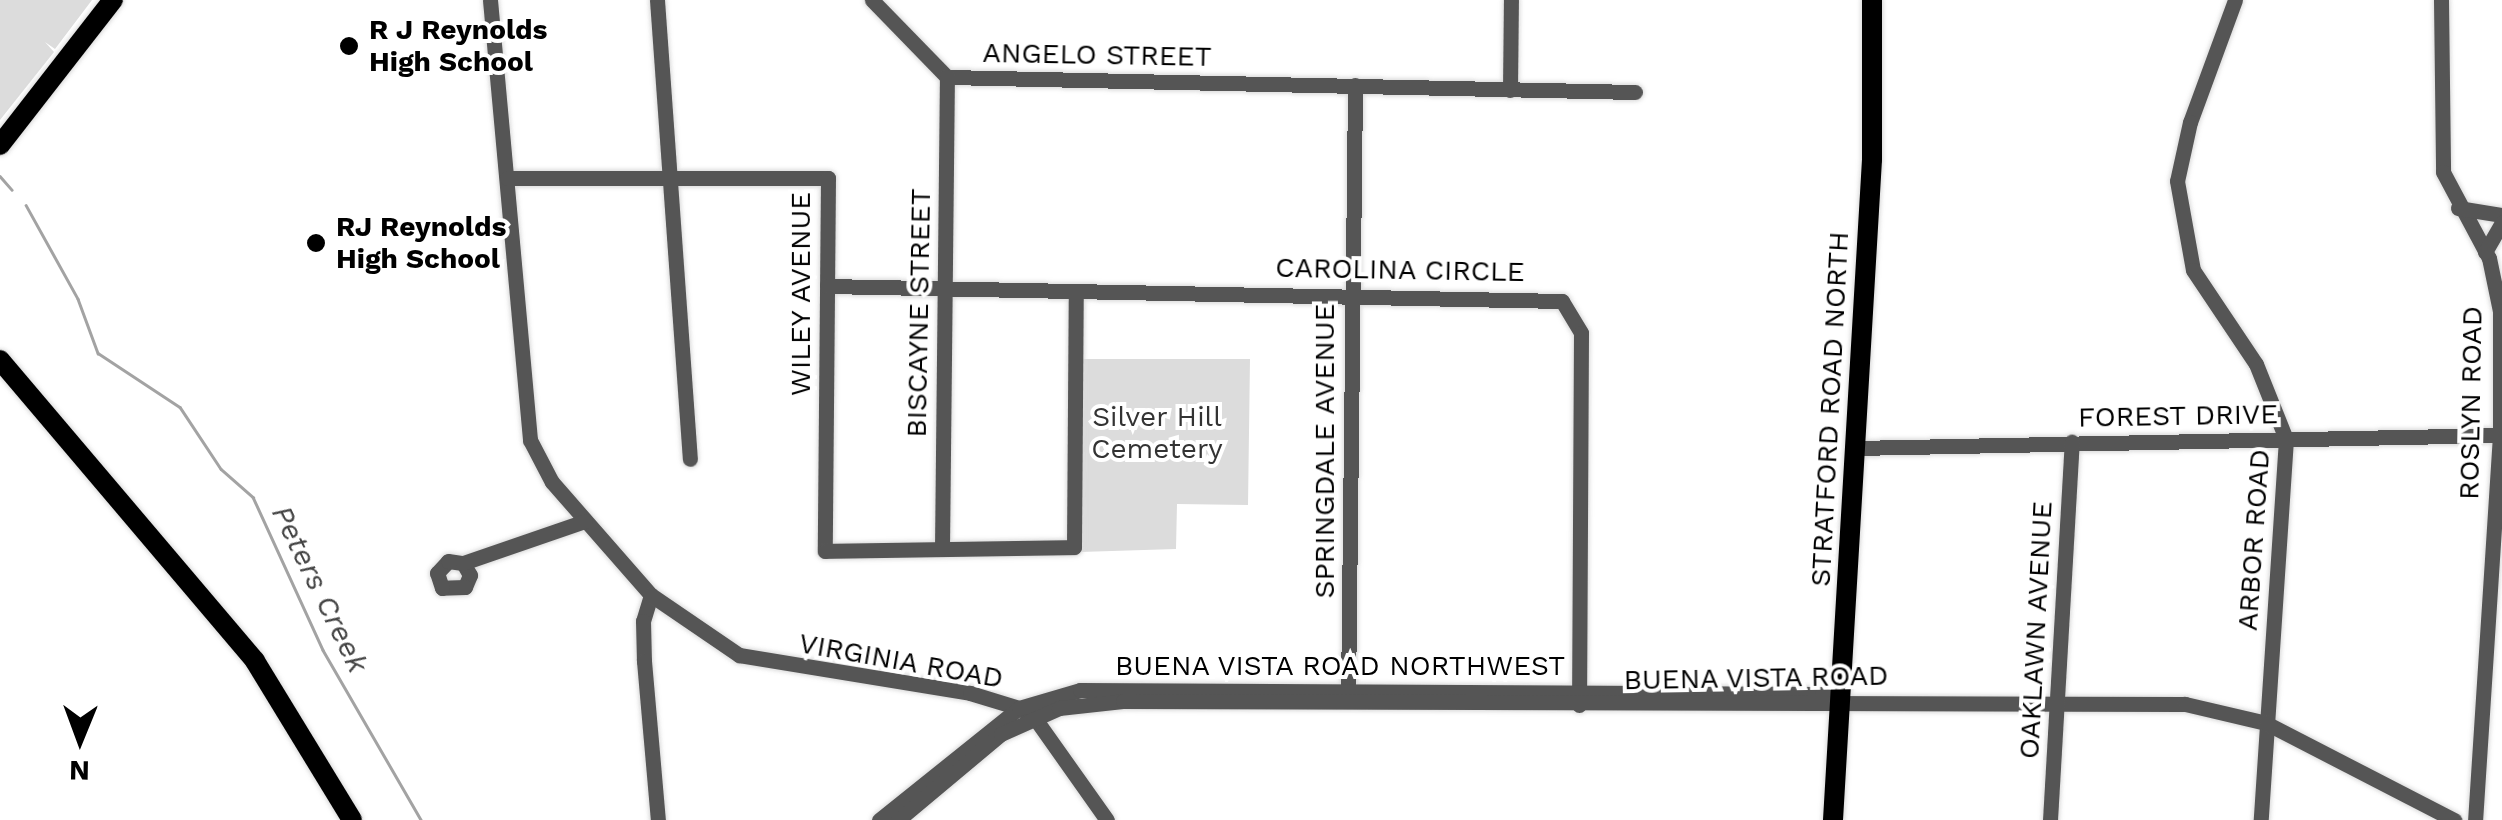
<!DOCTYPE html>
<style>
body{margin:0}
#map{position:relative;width:2502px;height:820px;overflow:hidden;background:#fff;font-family:"Work Sans",sans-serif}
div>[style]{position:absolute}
.green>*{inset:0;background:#dcdcdc}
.stream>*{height:2.5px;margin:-1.25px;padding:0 1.25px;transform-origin:1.25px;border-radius:1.25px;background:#a3a3a3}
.roads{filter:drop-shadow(0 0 2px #dbdbdb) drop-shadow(0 0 2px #dbdbdb)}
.minor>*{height:15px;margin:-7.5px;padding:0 7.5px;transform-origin:7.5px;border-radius:7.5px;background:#555}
.major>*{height:20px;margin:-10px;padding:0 10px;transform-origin:10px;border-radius:10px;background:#000}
.dots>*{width:28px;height:28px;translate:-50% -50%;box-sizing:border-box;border:5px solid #fff;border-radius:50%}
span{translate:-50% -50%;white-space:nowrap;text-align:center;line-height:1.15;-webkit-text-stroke:8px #fff;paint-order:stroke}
.poi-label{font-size:28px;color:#000;font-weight:700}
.left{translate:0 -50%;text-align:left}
.street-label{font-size:28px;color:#000}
.park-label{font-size:28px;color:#333}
.water-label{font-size:30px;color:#444;font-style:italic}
.north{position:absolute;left:30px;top:690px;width:100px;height:100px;-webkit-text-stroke:8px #fff;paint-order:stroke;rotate:181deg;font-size:28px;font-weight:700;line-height:40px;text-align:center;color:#000}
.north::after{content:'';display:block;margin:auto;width:35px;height:45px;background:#000;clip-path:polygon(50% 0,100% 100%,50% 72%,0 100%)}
</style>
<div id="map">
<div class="green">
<div style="clip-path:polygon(0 0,92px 0,55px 49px,45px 42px,54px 52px,0 120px)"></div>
<div style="clip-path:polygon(1081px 359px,1250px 359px,1248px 505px,1177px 504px,1176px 549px,1080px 552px)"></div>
</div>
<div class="stream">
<div style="left:0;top:176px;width:18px;rotate:49deg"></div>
<div style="left:26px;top:205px;width:107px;rotate:61deg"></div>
<div style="left:78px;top:299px;width:58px;rotate:69.7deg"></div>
<div style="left:98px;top:353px;width:98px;rotate:33.4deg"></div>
<div style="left:180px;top:407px;width:74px;rotate:56.5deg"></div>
<div style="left:221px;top:469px;width:43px;rotate:41.2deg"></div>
<div style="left:253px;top:497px;width:168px;rotate:65.4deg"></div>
<div style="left:323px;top:650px;width:196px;rotate:60deg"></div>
</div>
<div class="roads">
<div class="minor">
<div style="left:490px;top:0;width:442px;rotate:84.8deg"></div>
<div style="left:530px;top:440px;width:47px;rotate:62.4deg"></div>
<div style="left:552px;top:482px;width:150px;rotate:48.8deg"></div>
<div style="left:651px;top:595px;width:27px;rotate:107deg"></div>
<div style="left:643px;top:621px;width:40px;rotate:88.6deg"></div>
<div style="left:644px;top:661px;width:160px;rotate:85deg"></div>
<div style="left:657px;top:0;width:460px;rotate:85.9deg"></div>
<div style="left:872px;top:0;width:107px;rotate:45.8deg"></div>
<div style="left:947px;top:77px;width:688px;rotate:1.25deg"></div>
<div style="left:2235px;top:0;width:130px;rotate:110.2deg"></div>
<div style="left:2190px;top:122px;width:60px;rotate:102.4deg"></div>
<div style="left:2177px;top:181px;width:90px;rotate:79.8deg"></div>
<div style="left:2193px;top:270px;width:113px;rotate:56.2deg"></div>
<div style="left:2256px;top:364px;width:81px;rotate:68.2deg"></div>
<div style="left:2286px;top:439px;width:382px;rotate:93.8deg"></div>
<div style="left:2441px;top:0;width:172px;rotate:89.3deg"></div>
<div style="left:2443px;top:172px;width:98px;rotate:61.9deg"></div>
<div style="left:2489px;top:258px;width:54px;rotate:78.3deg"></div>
<div style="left:2500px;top:311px;width:124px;rotate:90deg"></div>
<div style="left:2500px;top:435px;width:386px;rotate:93.7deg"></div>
<div style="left:1510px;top:90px;width:90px;rotate:-89.4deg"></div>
<div style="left:507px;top:178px;width:321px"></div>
<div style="left:828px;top:178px;width:373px;rotate:90.5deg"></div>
<div style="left:825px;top:551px;width:249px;rotate:-0.9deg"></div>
<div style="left:1074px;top:547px;width:255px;rotate:-89.6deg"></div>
<div style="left:2458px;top:208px;width:45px;rotate:9deg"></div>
<div style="left:2485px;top:252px;width:34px;rotate:-60deg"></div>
<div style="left:827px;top:286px;width:735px;rotate:1.17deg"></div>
<div style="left:1562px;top:301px;width:37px;rotate:59deg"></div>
<div style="left:1581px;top:333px;width:372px;rotate:90.3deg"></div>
<div style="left:1855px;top:448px;width:647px;rotate:-1.15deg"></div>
<div style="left:942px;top:549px;width:472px;rotate:-89.4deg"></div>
<div style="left:463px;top:563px;width:14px;rotate:60deg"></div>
<div style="left:470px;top:575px;width:13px;rotate:113deg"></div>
<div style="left:465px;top:587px;width:23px;rotate:178deg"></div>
<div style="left:442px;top:588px;width:16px;rotate:-108deg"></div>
<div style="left:437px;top:573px;width:16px;rotate:-47deg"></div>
<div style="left:448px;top:561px;width:15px;rotate:8deg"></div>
<div style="left:463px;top:563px;width:129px;rotate:-19deg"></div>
<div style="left:651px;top:595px;width:107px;rotate:34.3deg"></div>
<div style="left:739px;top:655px;width:234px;rotate:9.3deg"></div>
<div style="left:970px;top:693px;width:51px;rotate:17deg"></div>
<div style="left:1019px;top:708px;width:17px;rotate:31deg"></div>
<div style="left:1034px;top:717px;width:126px;rotate:54.7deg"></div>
<div style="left:1348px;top:696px;width:611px;rotate:-89.34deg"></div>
<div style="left:879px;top:820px;width:179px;rotate:-38.7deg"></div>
<div style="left:1019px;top:708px;width:64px;rotate:-16.4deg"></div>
<div style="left:1080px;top:690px;width:742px;rotate:0.31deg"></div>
<div style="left:1822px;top:694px;width:19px;rotate:21deg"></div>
<div style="left:898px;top:820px;width:134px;rotate:-39.9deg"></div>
<div style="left:1001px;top:734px;width:64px;rotate:-24.1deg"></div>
<div style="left:1059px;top:708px;width:64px;rotate:-6.2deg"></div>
<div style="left:1123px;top:701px;width:1062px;rotate:0.16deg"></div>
<div style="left:2185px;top:704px;width:83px;rotate:13.2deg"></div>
<div style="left:2266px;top:723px;width:212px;rotate:27.3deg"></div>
<div style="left:2050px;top:820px;width:379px;rotate:-86.7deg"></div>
</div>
<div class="major">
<div style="left:0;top:145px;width:184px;rotate:-52.1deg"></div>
<div style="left:0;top:360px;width:394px;rotate:49.7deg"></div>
<div style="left:255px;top:661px;width:186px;rotate:58.6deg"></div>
<div style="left:1833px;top:820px;width:662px;rotate:-86.62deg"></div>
<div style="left:1872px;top:159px;width:159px;rotate:-90deg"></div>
</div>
</div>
<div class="dots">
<div style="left:349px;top:46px;background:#000"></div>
<div style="left:316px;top:243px;background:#000"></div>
</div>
<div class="poi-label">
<span class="left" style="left:369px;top:46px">R J Reynolds<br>High School</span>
<span class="left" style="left:336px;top:243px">RJ Reynolds<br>High School</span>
</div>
<div class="street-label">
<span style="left:1097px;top:55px;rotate:1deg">ANGELO STREET</span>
<span style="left:1400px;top:270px;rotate:1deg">CAROLINA CIRCLE</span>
<span style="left:801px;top:294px;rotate:-90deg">WILEY AVENUE</span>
<span style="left:919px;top:313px;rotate:-89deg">BISCAYNE STREET</span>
<span style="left:2471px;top:403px;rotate:-89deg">ROSLYN ROAD</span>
<span style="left:1830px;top:409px;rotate:-87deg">STRATFORD ROAD NORTH</span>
<span style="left:2178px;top:416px;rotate:-1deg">FOREST DRIVE</span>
<span style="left:1325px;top:451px;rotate:-90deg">SPRINGDALE AVENUE</span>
<span style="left:2254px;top:540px;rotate:-86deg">ARBOR ROAD</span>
<span style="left:2036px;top:630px;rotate:-87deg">OAKLAWN AVENUE</span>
<span style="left:901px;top:661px;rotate:10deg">VIRGINIA ROAD</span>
<span style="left:1340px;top:666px">BUENA VISTA ROAD NORTHWEST</span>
<span style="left:1756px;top:678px;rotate:-1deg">BUENA VISTA ROAD</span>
</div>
<div class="park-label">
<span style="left:1157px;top:433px">Silver Hill<br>Cemetery</span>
</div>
<div class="water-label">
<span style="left:320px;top:589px;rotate:64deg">Peters Creek</span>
</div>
<div class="north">N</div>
</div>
